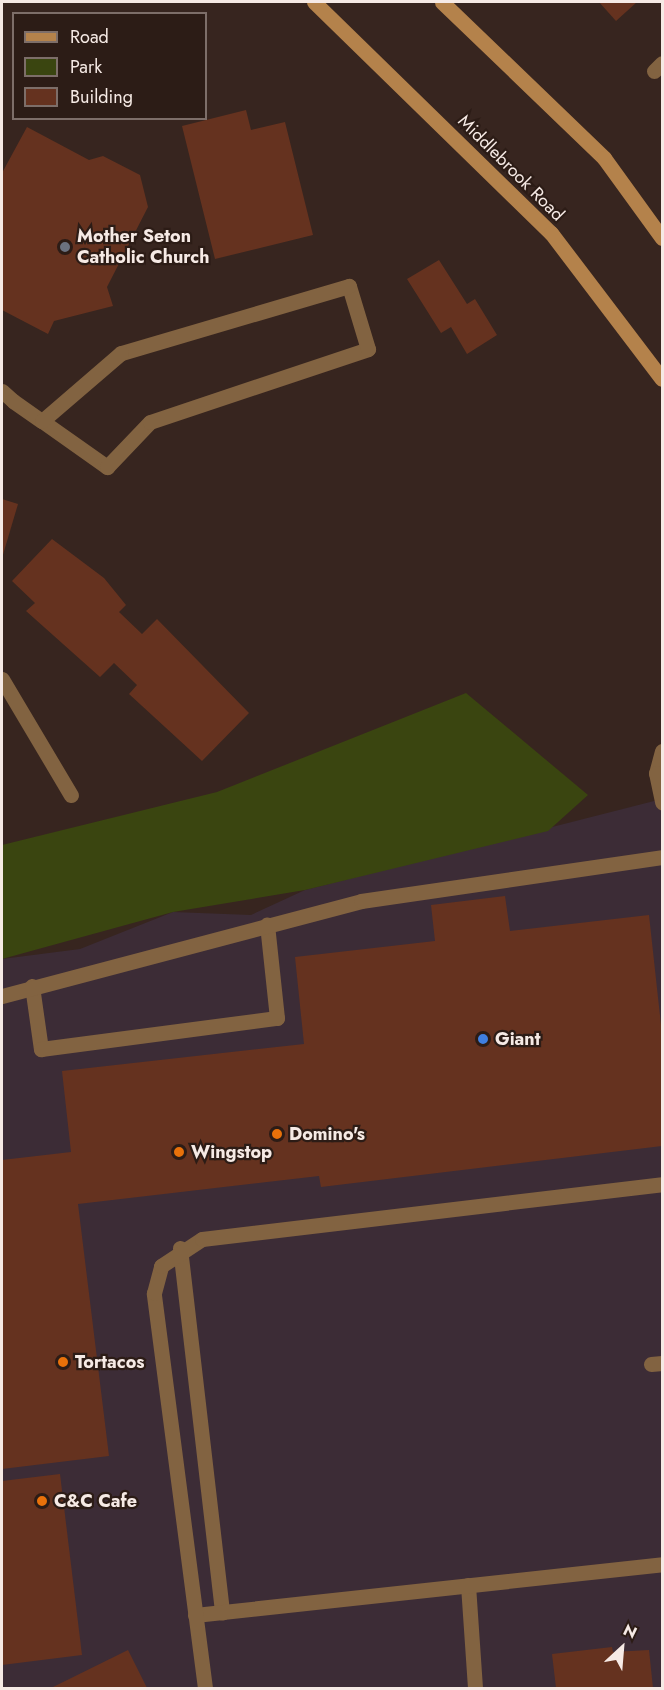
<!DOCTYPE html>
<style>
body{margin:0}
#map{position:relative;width:664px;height:1690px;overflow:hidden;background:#37251f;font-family:Jost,sans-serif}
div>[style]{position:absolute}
.commercial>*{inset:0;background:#3c2c36}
.green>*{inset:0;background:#3a4510}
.building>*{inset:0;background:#65321f}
.service>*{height:15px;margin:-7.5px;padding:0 7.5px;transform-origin:7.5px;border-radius:7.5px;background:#826341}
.minor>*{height:15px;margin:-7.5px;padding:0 7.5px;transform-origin:7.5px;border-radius:7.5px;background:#826341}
.secondary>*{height:15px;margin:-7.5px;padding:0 7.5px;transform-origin:7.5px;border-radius:7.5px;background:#b4824b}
.dots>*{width:16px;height:16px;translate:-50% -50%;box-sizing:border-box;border:3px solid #2c1c16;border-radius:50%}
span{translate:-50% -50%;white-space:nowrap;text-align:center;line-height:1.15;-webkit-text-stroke:4.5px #2c1c16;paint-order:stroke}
.street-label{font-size:18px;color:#f6eae5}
.poi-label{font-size:18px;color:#f6eae5;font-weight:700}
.left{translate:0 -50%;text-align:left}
.frame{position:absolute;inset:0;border:3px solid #f6eae5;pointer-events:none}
.legend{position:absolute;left:12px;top:12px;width:195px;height:108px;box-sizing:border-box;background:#2c1c16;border:2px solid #7d6e69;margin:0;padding:8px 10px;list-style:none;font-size:18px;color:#f6eae5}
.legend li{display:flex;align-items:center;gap:12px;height:30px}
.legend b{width:30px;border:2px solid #7d6e69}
.north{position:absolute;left:592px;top:1618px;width:60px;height:60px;-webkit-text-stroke:4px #2c1c16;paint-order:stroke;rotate:26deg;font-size:16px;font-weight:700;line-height:24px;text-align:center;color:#f6eae5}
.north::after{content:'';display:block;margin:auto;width:21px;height:27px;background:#f6eae5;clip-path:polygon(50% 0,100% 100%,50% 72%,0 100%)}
</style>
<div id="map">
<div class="commercial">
<div style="clip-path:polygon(662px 799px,662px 1688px,2px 1688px,2px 959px,80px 949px,173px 912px,251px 915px,305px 890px)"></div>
</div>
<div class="green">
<div style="clip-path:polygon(466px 693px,588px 795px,548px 831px,305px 890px,173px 912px,2px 959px,2px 845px,217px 792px)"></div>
</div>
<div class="building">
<div style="clip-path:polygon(599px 2px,637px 2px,616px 21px)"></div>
<div style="clip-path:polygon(246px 110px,251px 130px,285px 122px,313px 235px,215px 259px,182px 126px)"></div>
<div style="clip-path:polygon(27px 127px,89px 160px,103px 156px,140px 175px,148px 207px,107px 287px,113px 306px,54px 321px,48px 334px,2px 310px,2px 173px)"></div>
<div style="clip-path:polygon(439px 260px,467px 304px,475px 299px,497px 335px,467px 354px,451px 327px,441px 333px,407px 279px)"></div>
<div style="clip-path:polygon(2px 499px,18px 504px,2px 558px)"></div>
<div style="clip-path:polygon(52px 539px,104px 578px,126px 605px,119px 612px,142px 634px,157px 619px,249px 713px,202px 761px,129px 694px,137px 685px,114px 663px,100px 677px,26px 611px,35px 603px,12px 581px)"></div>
<div style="clip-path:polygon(505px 896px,510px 931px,649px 915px,662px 1034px,662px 1146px,321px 1187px,319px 1176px,78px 1204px,109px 1456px,2px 1469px,2px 1160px,71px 1152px,62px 1071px,304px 1044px,295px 957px,435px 941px,431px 905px)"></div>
<div style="clip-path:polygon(60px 1474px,82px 1655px,2px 1665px,2px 1481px)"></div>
<div style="clip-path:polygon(612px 1647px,613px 1652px,649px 1650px,653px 1688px,556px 1688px,552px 1654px)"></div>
<div style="clip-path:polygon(128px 1650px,147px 1688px,51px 1688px)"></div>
</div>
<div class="service">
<div style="left:654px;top:71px;width:11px;rotate:-45deg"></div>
<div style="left:2px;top:391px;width:15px;rotate:42deg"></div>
<div style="left:13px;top:401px;width:35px;rotate:35deg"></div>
<div style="left:42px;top:421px;width:80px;rotate:35.3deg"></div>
<div style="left:107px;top:467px;width:62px;rotate:-46.3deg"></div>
<div style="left:150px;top:422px;width:230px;rotate:-18.5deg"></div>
<div style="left:368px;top:349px;width:66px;rotate:-106.8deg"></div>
<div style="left:349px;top:286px;width:238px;rotate:163.6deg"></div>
<div style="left:121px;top:353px;width:104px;rotate:139.3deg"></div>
<div style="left:662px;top:751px;width:23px;rotate:105deg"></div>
<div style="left:656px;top:773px;width:30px;rotate:78deg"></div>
<div style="left:32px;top:986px;width:64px;rotate:81.9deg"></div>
<div style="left:41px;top:1049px;width:238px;rotate:-7.5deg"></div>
<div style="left:277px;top:1018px;width:94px;rotate:-96.1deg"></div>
<div style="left:2px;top:996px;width:371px;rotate:-14.8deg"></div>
<div style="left:361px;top:901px;width:304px;rotate:-8.3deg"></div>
<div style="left:180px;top:1248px;width:367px;rotate:83.4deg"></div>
<div style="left:651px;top:1364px;width:11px;rotate:-5deg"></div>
<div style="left:468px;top:1585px;width:103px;rotate:86.1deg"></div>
<div style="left:195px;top:1615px;width:470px;rotate:-6.2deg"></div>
<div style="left:205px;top:1688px;width:398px;rotate:-97.4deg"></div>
<div style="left:154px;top:1293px;width:28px;rotate:-75deg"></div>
<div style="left:161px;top:1266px;width:49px;rotate:-33.4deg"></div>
<div style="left:202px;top:1239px;width:463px;rotate:-6.8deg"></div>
</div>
<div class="minor">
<div style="left:2px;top:679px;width:135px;rotate:59.3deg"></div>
</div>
<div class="secondary">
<div style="left:314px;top:2px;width:331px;rotate:44.3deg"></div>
<div style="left:551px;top:233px;width:183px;rotate:52.8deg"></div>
<div style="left:442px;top:2px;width:225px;rotate:43.9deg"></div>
<div style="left:604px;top:158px;width:99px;rotate:54.1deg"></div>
</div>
<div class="dots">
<div style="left:65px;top:247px;background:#6b7280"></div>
<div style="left:483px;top:1039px;background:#3f7fe0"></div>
<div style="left:277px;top:1134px;background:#e8710a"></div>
<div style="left:179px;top:1152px;background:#e8710a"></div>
<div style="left:63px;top:1362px;background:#e8710a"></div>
<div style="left:42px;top:1501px;background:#e8710a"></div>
</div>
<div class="street-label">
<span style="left:511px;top:168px;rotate:45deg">Middlebrook Road</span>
</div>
<div class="poi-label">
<span class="left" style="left:77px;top:247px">Mother Seton<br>Catholic Church</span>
<span class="left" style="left:495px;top:1039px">Giant</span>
<span class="left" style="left:289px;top:1134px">Domino's</span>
<span class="left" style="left:191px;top:1152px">Wingstop</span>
<span class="left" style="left:75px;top:1362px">Tortacos</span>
<span class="left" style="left:54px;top:1501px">C&amp;C Cafe</span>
</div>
<div class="frame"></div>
<ul class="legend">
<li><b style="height:8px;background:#b4824b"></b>Road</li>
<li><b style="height:16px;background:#3a4510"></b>Park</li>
<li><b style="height:16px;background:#65321f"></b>Building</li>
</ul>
<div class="north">N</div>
</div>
